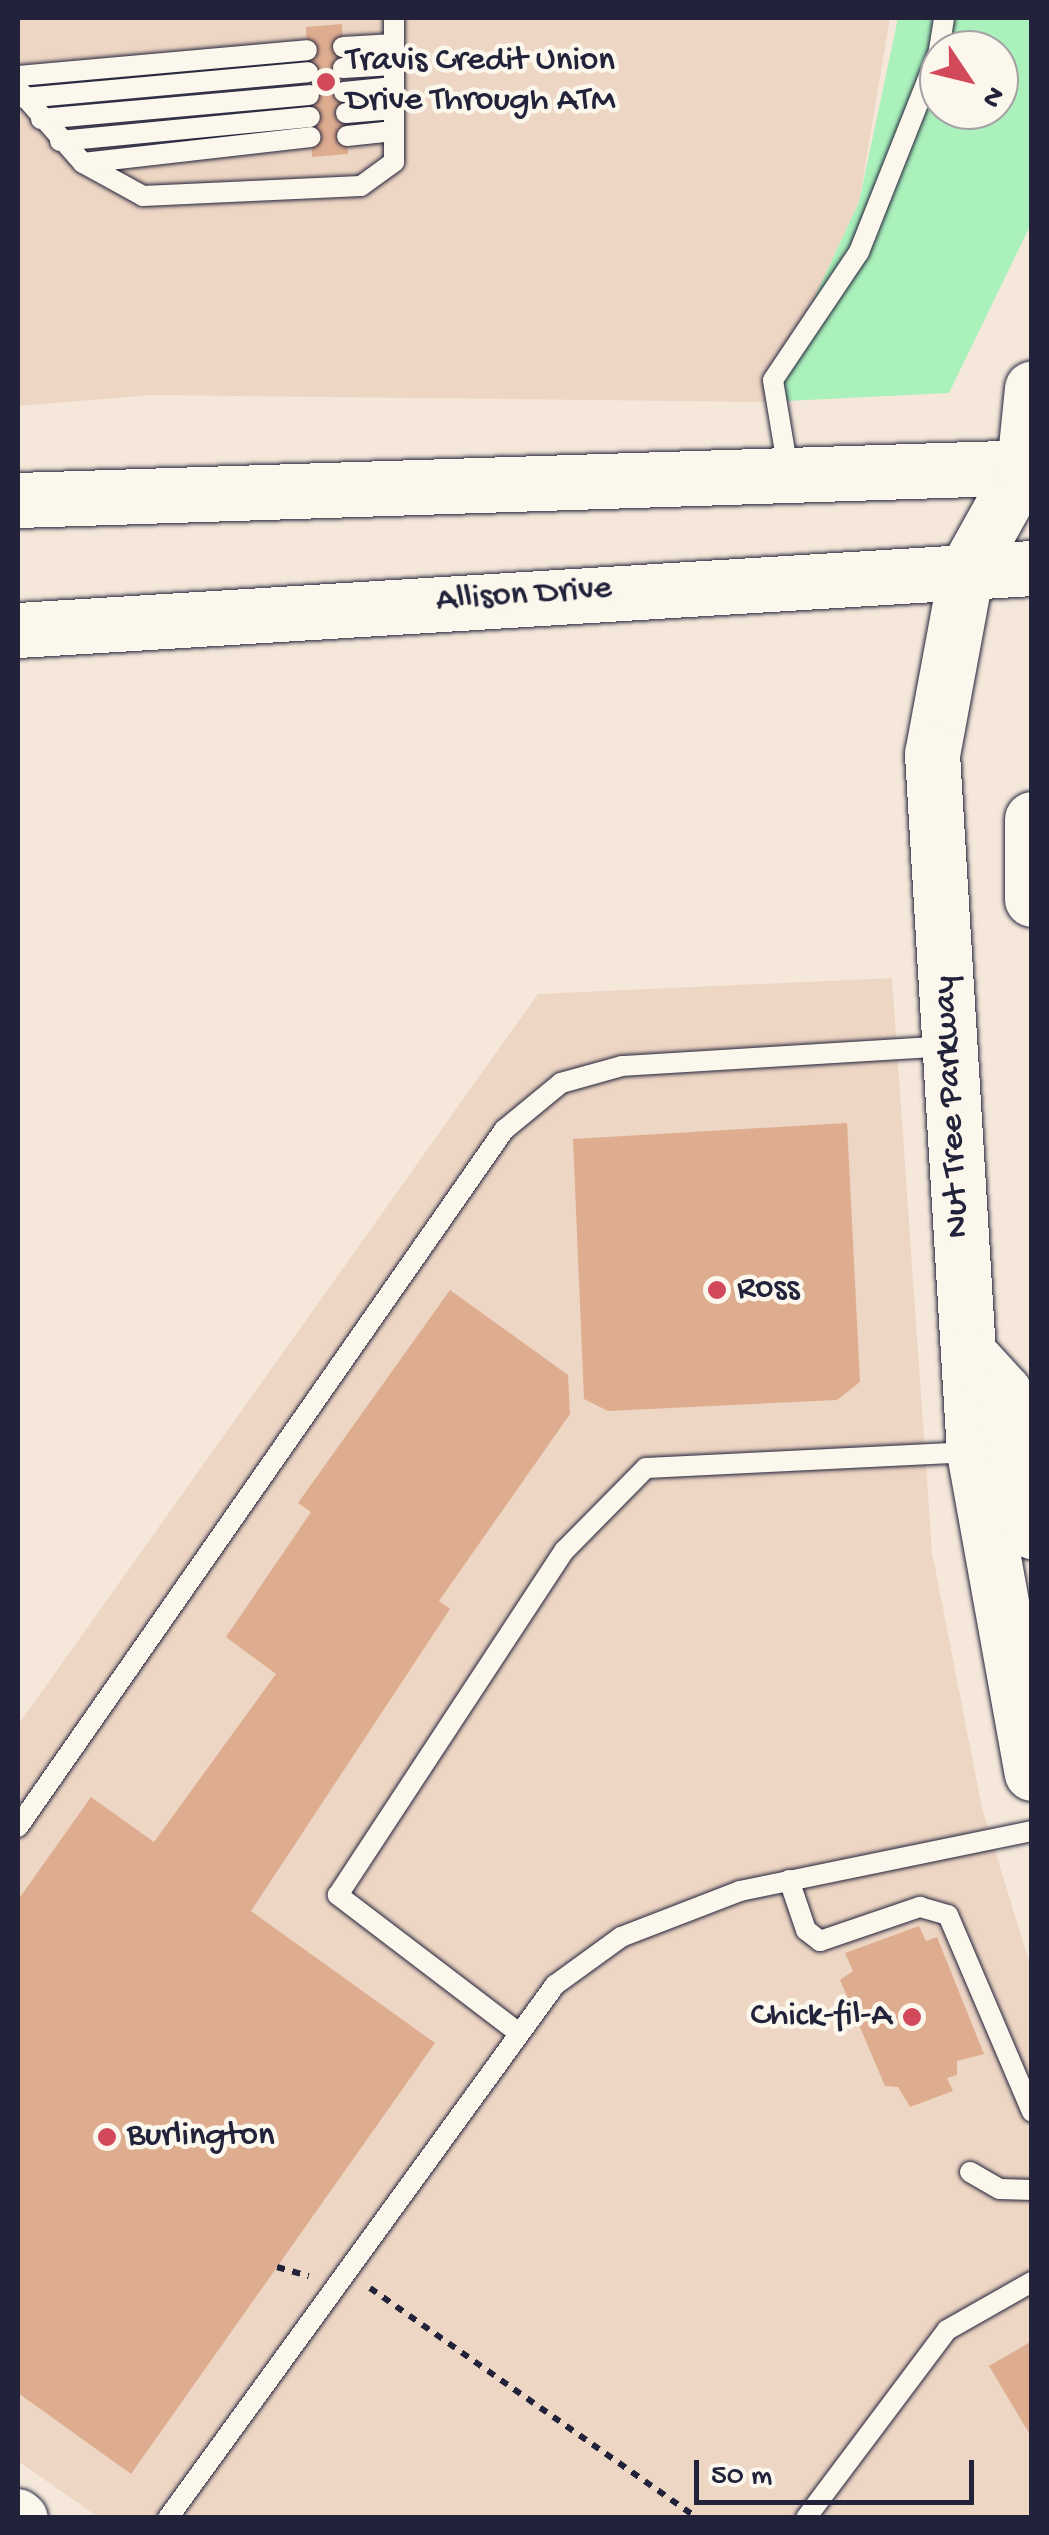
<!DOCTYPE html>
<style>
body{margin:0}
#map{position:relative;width:1049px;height:2535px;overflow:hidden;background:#f5e8da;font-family:"Gochi Hand",sans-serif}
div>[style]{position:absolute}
.built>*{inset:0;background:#eed6c4}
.green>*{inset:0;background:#abf1bc}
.building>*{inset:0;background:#dead90}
.path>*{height:6px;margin-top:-3px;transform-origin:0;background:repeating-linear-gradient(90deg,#22223b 0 8px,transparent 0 16px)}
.roads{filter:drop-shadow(0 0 2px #22223b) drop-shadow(0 0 2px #22223b)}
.service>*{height:20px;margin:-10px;padding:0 10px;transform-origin:10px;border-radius:10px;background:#fbf7ec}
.tertiary>*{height:50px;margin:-25px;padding:0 25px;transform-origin:25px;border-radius:25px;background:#fbf7ec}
.secondary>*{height:55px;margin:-27.5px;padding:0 27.5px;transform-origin:27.5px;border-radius:27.5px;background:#fbf7ec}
.motorway>*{height:55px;margin:-27.5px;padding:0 27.5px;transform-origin:27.5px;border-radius:27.5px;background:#fbf7ec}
.dots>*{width:28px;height:28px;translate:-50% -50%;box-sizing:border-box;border:5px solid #fbf7ec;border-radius:50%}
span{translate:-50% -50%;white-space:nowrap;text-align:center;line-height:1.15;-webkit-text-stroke:9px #fbf7ec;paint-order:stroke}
.poi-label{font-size:35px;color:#22223b}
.left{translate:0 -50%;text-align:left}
.right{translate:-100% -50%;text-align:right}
.street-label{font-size:35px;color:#22223b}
.frame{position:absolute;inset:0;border:20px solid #22223b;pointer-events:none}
.north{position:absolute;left:919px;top:30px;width:100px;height:100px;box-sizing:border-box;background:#fbf7ec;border:2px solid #a4a2a5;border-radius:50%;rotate:125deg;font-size:28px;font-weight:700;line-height:40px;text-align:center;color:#22223b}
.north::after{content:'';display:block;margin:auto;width:35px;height:45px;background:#d1495b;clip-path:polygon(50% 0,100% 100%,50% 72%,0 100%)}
.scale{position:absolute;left:694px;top:2460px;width:280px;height:45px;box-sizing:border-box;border:5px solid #22223b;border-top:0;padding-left:12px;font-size:30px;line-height:35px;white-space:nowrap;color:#22223b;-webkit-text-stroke:8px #fbf7ec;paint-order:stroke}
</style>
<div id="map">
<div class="built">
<div style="clip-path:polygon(18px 18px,890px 18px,859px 202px,766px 402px,152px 395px,18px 406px)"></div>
<div style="clip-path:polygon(892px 978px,932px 1552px,982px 1808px,1031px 1968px,1031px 2517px,98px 2517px,18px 2461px,18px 1725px,538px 994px)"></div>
</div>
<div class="green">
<div style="clip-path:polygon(evenodd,898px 18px,1031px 18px,1031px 224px,949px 393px,766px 402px,859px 202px,898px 18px,939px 50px,999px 50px,999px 110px,939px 110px,939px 50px)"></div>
</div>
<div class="building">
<div style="clip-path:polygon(342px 24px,348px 154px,312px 157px,306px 27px)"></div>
<div style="clip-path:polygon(847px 1123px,860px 1382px,837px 1400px,608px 1411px,584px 1399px,573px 1139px)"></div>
<div style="clip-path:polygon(450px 1290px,568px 1375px,570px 1414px,439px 1601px,450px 1609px,251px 1911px,435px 2043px,131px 2474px,18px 2393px,18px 1900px,91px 1797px,154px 1842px,276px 1674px,226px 1637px,311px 1512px,298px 1503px)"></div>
<div style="clip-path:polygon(919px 1926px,926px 1941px,937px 1937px,984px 2054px,957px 2061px,957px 2075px,947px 2078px,953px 2091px,910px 2107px,898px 2087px,885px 2086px,840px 1980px,853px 1971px,845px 1953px)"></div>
<div style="clip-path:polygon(1032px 2341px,1032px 2438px,989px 2366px)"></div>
</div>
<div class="path">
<div style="left:277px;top:2267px;width:33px;rotate:16deg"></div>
<div style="left:370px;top:2288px;width:400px;rotate:35.1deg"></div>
</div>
<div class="roads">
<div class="service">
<div style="left:343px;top:47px;width:51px;rotate:-3.4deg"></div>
<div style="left:939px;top:50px;width:32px;rotate:-81deg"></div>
<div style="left:343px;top:68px;width:51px;rotate:-3.4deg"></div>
<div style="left:18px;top:76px;width:290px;rotate:-5.1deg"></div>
<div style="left:18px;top:89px;width:98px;rotate:48.7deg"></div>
<div style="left:83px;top:163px;width:68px;rotate:28.8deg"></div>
<div style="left:143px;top:196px;width:218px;rotate:-2.6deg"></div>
<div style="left:361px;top:186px;width:41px;rotate:-36deg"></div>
<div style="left:394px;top:162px;width:144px;rotate:-90deg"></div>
<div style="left:344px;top:92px;width:50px;rotate:-5.7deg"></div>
<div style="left:24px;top:98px;width:285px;rotate:-5.2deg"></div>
<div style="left:346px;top:113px;width:48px;rotate:-4.8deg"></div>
<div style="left:41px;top:119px;width:269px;rotate:-5.1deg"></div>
<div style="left:347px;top:136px;width:47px;rotate:-6.1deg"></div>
<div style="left:60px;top:141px;width:251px;rotate:-5.5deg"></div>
<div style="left:83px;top:163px;width:229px;rotate:-6.5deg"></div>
<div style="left:788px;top:470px;width:91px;rotate:-99.5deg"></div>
<div style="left:773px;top:380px;width:154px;rotate:-56.1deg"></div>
<div style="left:859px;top:252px;width:216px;rotate:-68.3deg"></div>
<div style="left:18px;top:1827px;width:850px;rotate:-55.11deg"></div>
<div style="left:504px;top:1130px;width:74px;rotate:-39.5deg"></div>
<div style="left:561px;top:1083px;width:63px;rotate:-15.6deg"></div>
<div style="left:622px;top:1066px;width:326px;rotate:-3.5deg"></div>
<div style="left:789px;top:1880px;width:53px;rotate:71.2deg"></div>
<div style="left:806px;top:1930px;width:18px;rotate:38deg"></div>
<div style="left:820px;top:1941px;width:106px;rotate:-18.8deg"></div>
<div style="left:920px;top:1907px;width:29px;rotate:16deg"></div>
<div style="left:948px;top:1915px;width:214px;rotate:66.9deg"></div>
<div style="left:515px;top:2030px;width:223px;rotate:-142.7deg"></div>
<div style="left:338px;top:1895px;width:413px;rotate:-56.7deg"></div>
<div style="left:565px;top:1550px;width:115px;rotate:-45.4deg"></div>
<div style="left:646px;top:1468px;width:326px;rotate:-2.8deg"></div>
<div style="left:970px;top:2172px;width:34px;rotate:30deg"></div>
<div style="left:1000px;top:2189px;width:32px;rotate:2deg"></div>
<div style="left:168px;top:2518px;width:659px;rotate:-54.02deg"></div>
<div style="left:555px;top:1985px;width:82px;rotate:-36deg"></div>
<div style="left:621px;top:1937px;width:128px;rotate:-21.1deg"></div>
<div style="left:740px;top:1891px;width:298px;rotate:-11.6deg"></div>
<div style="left:806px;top:2518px;width:235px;rotate:-53.1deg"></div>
<div style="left:947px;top:2330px;width:98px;rotate:-29.5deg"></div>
</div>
<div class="tertiary">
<div style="left:18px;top:2514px;width:6px;rotate:39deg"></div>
</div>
<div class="secondary">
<div style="left:1024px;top:467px;width:119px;rotate:119.1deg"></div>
<div style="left:966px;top:571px;width:186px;rotate:100.5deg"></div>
<div style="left:932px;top:754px;width:699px;rotate:86.56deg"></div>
<div style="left:974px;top:1452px;width:326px;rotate:79.8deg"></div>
<div style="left:18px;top:500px;width:1015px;rotate:-1.86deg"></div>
<div style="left:18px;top:630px;width:1016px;rotate:-3.5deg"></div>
<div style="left:1032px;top:819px;width:80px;rotate:90deg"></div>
<div style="left:972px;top:1357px;width:47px;rotate:47.6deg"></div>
<div style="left:1004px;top:1392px;width:142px;rotate:78.6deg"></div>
</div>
<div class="motorway">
<div style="left:1024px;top:467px;width:79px;rotate:-84.2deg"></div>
</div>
</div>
<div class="dots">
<div style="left:326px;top:82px;background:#d1495b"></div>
<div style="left:717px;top:1290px;background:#d1495b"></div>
<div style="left:912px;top:2017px;background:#d1495b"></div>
<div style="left:107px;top:2137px;background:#d1495b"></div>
</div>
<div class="poi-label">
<span class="left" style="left:346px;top:82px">Travis Credit Union<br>Drive Through ATM</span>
<span class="left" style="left:737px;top:1290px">Ross</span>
<span class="right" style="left:892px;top:2017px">Chick-fil-A</span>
<span class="left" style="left:127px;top:2137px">Burlington</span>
</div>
<div class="street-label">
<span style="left:524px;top:596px;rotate:-4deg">Allison Drive</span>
<span style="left:953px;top:1107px;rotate:-93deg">Nut Tree Parkway</span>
</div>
<div class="frame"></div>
<div class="north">N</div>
<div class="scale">50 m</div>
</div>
